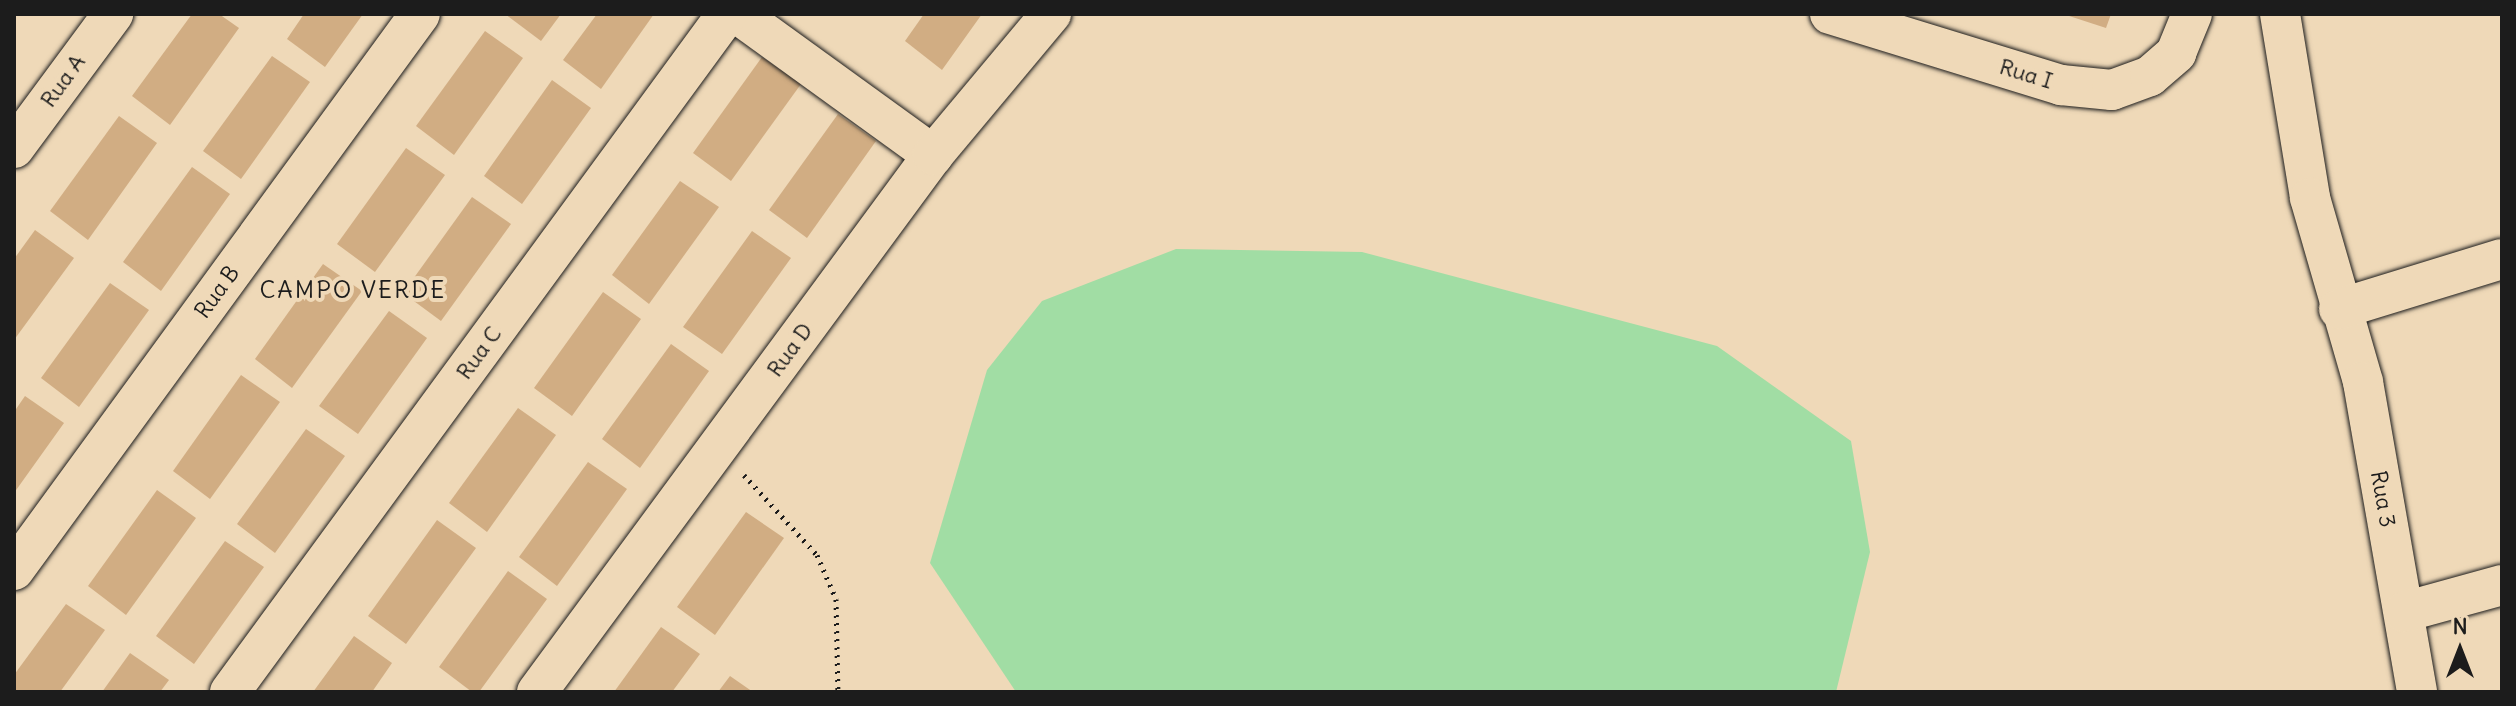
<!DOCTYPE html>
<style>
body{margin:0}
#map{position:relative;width:2516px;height:706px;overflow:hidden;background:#efd9b8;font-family:Delius,sans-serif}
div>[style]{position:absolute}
.green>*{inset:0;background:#a1dda4}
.building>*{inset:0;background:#d1ad83}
.path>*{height:5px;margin-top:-2.5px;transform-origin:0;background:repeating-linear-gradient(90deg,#1c1c1c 0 2px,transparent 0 8px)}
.roads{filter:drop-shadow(0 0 2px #1c1c1c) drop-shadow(0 0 2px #1c1c1c)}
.minor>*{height:40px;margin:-20px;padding:0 20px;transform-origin:20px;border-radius:20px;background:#efd9b8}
span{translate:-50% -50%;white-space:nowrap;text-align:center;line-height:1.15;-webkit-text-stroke:8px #efd9b8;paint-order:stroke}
.street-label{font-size:22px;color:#1c1c1c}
.neighbourhood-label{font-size:24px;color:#1c1c1c;letter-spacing:2px}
.frame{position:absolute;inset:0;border:16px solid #1c1c1c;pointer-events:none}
.north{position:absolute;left:2420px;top:610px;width:80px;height:80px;-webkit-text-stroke:6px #efd9b8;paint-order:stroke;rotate:0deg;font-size:22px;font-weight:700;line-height:32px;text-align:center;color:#1c1c1c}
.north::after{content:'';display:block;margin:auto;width:28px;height:36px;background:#1c1c1c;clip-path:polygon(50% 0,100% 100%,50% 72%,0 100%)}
</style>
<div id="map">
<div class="green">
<div style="clip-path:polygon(1176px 249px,1362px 252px,1717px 346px,1851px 441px,1870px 552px,1836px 692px,1016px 692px,930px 563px,987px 370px,1042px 301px)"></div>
</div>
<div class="building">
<div style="clip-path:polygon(192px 14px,219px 14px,239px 28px,170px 125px,132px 96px)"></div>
<div style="clip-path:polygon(304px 14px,363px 14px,325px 67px,287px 39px)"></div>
<div style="clip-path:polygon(505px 14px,561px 14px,541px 41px)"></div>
<div style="clip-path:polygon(597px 14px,654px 14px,601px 89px,563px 60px)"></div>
<div style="clip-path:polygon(924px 14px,982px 14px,942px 70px,905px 41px)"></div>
<div style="clip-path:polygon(2063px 14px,2111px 14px,2106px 28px)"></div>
<div style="clip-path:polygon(485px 31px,523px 58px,454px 155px,416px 126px)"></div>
<div style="clip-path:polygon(272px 56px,310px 82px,241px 179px,203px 151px)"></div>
<div style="clip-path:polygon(762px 57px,801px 84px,731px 181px,693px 153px)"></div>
<div style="clip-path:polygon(552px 80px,591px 108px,522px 204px,484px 176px)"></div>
<div style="clip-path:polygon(838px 114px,876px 141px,807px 238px,769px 210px)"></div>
<div style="clip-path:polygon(119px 116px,157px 143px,88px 240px,50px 211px)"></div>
<div style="clip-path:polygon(406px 148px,445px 175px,375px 272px,337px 244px)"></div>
<div style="clip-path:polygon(192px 167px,230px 194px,161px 291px,123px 262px)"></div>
<div style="clip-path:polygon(680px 181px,719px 207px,649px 304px,612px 275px)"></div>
<div style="clip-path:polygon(472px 197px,511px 224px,441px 321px,403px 293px)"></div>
<div style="clip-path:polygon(35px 230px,74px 258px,14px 340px,14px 259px)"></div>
<div style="clip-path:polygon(752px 231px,791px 258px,722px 354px,683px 327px)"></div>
<div style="clip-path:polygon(323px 264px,362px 291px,292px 388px,255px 359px)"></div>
<div style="clip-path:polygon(110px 283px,149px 310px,79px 407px,41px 378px)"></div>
<div style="clip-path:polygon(603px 292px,641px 319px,572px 416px,534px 388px)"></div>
<div style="clip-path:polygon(389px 311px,427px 338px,358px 434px,319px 406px)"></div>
<div style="clip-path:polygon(671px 344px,709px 371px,640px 468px,602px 439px)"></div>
<div style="clip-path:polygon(241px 375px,280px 402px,210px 499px,173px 471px)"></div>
<div style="clip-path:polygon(25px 396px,64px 423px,14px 493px,14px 412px)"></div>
<div style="clip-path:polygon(518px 408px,556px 435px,487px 532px,449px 503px)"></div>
<div style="clip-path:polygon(306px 429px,345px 456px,275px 553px,237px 524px)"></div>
<div style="clip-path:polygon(588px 462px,627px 489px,557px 586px,519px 557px)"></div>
<div style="clip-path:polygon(157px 490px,196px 518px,126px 615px,88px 586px)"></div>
<div style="clip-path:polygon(746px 512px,784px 538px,715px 635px,677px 607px)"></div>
<div style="clip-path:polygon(437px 520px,476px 548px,406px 644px,368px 616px)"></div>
<div style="clip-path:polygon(225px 541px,264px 567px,194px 664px,156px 636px)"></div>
<div style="clip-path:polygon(508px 571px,547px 599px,479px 692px,472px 692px,439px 667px)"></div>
<div style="clip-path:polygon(66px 604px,105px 630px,60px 692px,14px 692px,14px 675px)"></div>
<div style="clip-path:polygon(661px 627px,700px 654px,672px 692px,614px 692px)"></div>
<div style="clip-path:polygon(354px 636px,392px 663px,372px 692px,313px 692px)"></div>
<div style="clip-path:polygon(130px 653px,169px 680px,160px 692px,102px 692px)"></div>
<div style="clip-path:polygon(730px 676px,753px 692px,718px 692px)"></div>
</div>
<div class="path">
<div style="left:744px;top:475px;width:108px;rotate:47.6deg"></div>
<div style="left:817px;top:555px;width:48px;rotate:66.6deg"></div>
<div style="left:836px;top:599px;width:93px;rotate:88.8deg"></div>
</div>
<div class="roads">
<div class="minor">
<div style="left:738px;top:14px;width:241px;rotate:35.9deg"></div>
<div style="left:1830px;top:14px;width:242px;rotate:17.1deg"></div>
<div style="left:2061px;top:85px;width:51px;rotate:5.6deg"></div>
<div style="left:2112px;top:90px;width:40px;rotate:-20.2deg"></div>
<div style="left:2150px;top:76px;width:35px;rotate:-41deg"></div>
<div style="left:2176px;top:53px;width:42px;rotate:-67.7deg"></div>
<div style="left:2280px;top:14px;width:186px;rotate:80.7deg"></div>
<div style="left:2310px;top:198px;width:191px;rotate:73.9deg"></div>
<div style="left:2363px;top:382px;width:315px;rotate:80.1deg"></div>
<div style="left:14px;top:148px;width:167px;rotate:-53.5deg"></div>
<div style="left:2339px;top:309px;width:170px;rotate:-17.1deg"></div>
<div style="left:14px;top:570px;width:688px;rotate:-53.86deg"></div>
<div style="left:2404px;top:612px;width:102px;rotate:-15.4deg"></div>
<div style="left:230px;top:692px;width:841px;rotate:-53.76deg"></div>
<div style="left:537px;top:692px;width:667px;rotate:-53.59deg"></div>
<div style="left:933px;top:155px;width:184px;rotate:-50.1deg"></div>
</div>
</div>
<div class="street-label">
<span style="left:2026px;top:74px;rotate:17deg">Rua I</span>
<span style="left:63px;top:81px;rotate:-54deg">Rua A</span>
<span style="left:217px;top:292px;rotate:-54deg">Rua B</span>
<span style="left:790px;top:350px;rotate:-54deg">Rua D</span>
<span style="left:479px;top:353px;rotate:-54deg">Rua C</span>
<span style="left:2383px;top:499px;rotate:80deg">Rua 3</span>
</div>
<div class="neighbourhood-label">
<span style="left:353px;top:290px">CAMPO VERDE</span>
</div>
<div class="frame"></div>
<div class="north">N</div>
</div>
